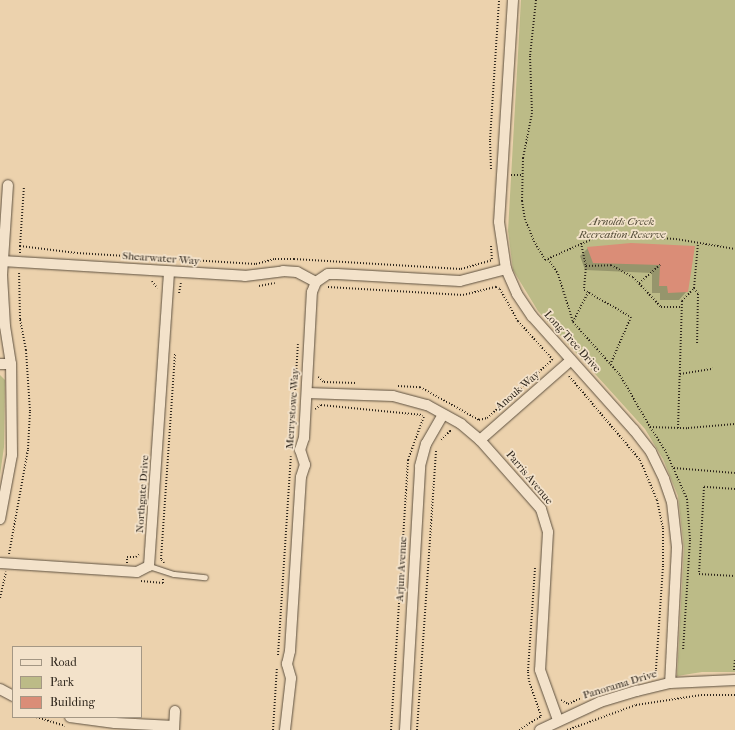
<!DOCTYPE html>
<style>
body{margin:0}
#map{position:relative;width:735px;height:730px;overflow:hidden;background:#ecd2ad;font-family:"IM FELL French Canon",serif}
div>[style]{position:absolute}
.green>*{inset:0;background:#bcbb87}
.shadow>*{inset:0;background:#0003}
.building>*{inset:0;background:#da8d77}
.path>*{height:2px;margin-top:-1px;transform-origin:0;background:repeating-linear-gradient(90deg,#2e261c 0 1px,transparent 0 3px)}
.roads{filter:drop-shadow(0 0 1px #5e5140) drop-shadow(0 0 1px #5e5140)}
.lane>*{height:5px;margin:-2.5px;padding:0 2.5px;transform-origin:2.5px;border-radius:2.5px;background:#f3e2ca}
.street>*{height:10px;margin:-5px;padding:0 5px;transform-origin:5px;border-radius:5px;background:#f3e2ca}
span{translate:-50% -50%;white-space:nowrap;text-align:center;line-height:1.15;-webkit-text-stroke:3.5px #f3e2ca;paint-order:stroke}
.park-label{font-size:11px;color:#524b37;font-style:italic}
.street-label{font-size:11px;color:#2e261c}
.legend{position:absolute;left:12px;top:646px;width:130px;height:72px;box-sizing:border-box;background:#f3e2ca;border:1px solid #a49784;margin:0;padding:5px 7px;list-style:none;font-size:12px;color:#2e261c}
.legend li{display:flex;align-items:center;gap:8px;height:20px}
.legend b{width:20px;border:1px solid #a49784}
</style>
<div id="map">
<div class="green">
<div style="clip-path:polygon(521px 0,735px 0,735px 672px,702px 672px,677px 676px,684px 548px,678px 496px,663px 459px,645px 429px,538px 311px,513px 270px,508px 231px)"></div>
<div style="clip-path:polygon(0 375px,5px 380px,4px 447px,0 475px)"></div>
</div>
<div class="shadow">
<div style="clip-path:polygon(693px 247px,687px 291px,679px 300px,660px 300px,660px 293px,652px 293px,652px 273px,585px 270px,580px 256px,588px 248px)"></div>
</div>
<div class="building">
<div style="clip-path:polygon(631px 243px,695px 246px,688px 292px,668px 293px,667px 286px,659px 286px,660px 265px,593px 263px,587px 247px)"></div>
</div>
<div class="path">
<div style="left:536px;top:0;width:56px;rotate:96.1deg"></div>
<div style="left:530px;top:56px;width:57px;rotate:88deg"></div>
<div style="left:532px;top:113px;width:46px;rotate:101.3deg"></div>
<div style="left:523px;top:158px;width:43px;rotate:91.3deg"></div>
<div style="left:522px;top:201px;width:18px;rotate:81deg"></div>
<div style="left:525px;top:219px;width:24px;rotate:68deg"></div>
<div style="left:534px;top:241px;width:22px;rotate:60deg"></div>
<div style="left:545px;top:260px;width:57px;rotate:-23.9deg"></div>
<div style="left:597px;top:237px;width:25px;rotate:-2deg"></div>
<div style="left:622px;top:236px;width:54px;rotate:3.2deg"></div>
<div style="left:676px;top:239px;width:60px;rotate:9.6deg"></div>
<div style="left:491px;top:169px;width:29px;rotate:-92deg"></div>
<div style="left:490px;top:140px;width:140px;rotate:-86.3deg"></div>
<div style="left:511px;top:175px;width:11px"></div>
<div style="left:581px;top:243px;width:24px;rotate:78deg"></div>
<div style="left:586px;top:266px;width:25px;rotate:-2deg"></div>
<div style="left:611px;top:265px;width:25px;rotate:29deg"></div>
<div style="left:633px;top:277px;width:41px;rotate:47deg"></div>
<div style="left:661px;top:307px;width:20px"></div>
<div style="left:20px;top:246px;width:60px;rotate:-86.2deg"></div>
<div style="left:491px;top:246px;width:15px;rotate:86deg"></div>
<div style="left:20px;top:253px;width:7px;rotate:-90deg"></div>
<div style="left:20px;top:246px;width:57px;rotate:7deg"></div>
<div style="left:77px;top:253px;width:179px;rotate:3.5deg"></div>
<div style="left:256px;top:264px;width:20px;rotate:-15deg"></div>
<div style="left:275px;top:259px;width:19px"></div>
<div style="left:294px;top:259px;width:167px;rotate:3.4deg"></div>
<div style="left:461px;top:269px;width:32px;rotate:-16deg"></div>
<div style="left:548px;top:259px;width:18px;rotate:56deg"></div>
<div style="left:558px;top:274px;width:50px;rotate:72.6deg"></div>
<div style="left:573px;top:322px;width:71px;rotate:48.4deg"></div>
<div style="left:620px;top:375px;width:60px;rotate:60deg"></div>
<div style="left:650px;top:427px;width:38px;rotate:2deg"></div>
<div style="left:688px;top:428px;width:47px;rotate:-4.9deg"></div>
<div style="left:586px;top:266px;width:24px;rotate:95deg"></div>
<div style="left:584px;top:290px;width:54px;rotate:29.9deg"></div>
<div style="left:631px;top:317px;width:52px;rotate:113.6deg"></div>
<div style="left:152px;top:281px;width:9px;rotate:54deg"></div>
<div style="left:639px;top:283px;width:28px;rotate:-41deg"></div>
<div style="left:259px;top:286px;width:16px;rotate:-11deg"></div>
<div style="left:328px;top:287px;width:135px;rotate:3.4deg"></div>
<div style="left:463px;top:295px;width:34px;rotate:-14deg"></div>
<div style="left:496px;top:287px;width:4px;rotate:27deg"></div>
<div style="left:500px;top:289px;width:37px;rotate:61deg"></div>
<div style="left:518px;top:321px;width:54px;rotate:48deg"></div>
<div style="left:694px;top:288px;width:7px;rotate:56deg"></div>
<div style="left:698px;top:294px;width:50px;rotate:91.1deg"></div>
<div style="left:179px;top:293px;width:10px;rotate:-79deg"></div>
<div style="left:573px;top:322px;width:34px;rotate:-63deg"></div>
<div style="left:680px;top:374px;width:33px;rotate:-9deg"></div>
<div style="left:569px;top:376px;width:110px;rotate:49.8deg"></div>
<div style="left:640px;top:460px;width:43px;rotate:67deg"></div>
<div style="left:657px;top:500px;width:29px;rotate:78deg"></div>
<div style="left:663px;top:528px;width:38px;rotate:90deg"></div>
<div style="left:663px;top:566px;width:104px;rotate:93.9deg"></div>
<div style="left:656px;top:670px;width:6px;rotate:108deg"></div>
<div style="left:318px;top:377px;width:8px;rotate:40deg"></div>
<div style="left:324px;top:382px;width:32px;rotate:2deg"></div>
<div style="left:398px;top:386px;width:22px;rotate:3deg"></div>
<div style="left:420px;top:387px;width:68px;rotate:29.2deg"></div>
<div style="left:479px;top:420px;width:8px;rotate:-14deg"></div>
<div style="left:487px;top:418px;width:87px;rotate:-41.7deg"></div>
<div style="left:315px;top:409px;width:7px;rotate:-34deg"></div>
<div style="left:321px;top:405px;width:102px;rotate:5.6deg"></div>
<div style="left:650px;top:427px;width:30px;rotate:57deg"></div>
<div style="left:666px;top:452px;width:51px;rotate:65.9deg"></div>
<div style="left:687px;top:499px;width:41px;rotate:85.8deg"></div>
<div style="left:690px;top:540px;width:111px;rotate:93.6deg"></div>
<div style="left:678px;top:428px;width:127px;rotate:-88.2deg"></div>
<div style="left:682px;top:301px;width:18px;rotate:-47deg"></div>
<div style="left:694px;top:288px;width:45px;rotate:-84.9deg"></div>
<div style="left:441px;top:440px;width:13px;rotate:-45deg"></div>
<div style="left:450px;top:431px;width:3px"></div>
<div style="left:292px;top:441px;width:97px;rotate:-86.5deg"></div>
<div style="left:674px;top:468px;width:61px;rotate:4.7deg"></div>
<div style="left:735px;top:489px;width:31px;rotate:-176deg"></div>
<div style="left:704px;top:487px;width:87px;rotate:93.3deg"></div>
<div style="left:699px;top:574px;width:36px;rotate:3deg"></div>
<div style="left:9px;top:554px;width:107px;rotate:-79.7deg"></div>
<div style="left:28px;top:449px;width:38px;rotate:-87deg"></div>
<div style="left:30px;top:411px;width:61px;rotate:-93.8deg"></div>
<div style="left:26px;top:350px;width:32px;rotate:-101deg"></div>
<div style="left:20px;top:319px;width:48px;rotate:-91.2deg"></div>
<div style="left:127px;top:563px;width:6px;rotate:-90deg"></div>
<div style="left:127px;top:557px;width:9px"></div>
<div style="left:136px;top:557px;width:4px;rotate:-45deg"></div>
<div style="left:164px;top:563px;width:5px;rotate:-127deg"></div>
<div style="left:161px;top:559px;width:206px;rotate:-86.1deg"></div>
<div style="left:535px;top:568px;width:104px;rotate:93.9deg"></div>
<div style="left:528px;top:672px;width:9px;rotate:84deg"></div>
<div style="left:529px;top:681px;width:37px;rotate:71deg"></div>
<div style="left:141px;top:581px;width:22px;rotate:5deg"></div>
<div style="left:163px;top:583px;width:5px;rotate:-90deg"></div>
<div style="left:0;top:598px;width:27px;rotate:-77deg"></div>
<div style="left:278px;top:655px;width:199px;rotate:-86.3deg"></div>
<div style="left:734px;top:670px;width:11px;rotate:-85deg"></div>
<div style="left:561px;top:700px;width:8px;rotate:30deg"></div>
<div style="left:568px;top:704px;width:14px;rotate:-25deg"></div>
<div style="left:36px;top:717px;width:30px;rotate:17deg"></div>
<div style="left:273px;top:730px;width:63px;rotate:-86.4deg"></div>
<div style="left:391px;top:730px;width:271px;rotate:-86.4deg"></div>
<div style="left:408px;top:460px;width:47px;rotate:-70deg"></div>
<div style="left:417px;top:730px;width:280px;rotate:-86.1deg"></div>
<div style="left:519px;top:730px;width:26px;rotate:-32deg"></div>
<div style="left:567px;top:730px;width:73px;rotate:-19.9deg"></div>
<div style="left:636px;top:705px;width:66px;rotate:-8.7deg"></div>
<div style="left:701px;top:695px;width:34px"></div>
</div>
<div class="roads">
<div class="lane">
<div style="left:149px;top:566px;width:26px;rotate:18deg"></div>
<div style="left:174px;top:574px;width:31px;rotate:6deg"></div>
</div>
<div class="street">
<div style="left:513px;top:0;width:222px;rotate:93.6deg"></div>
<div style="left:499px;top:222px;width:48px;rotate:81.5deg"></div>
<div style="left:506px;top:269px;width:27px;rotate:66deg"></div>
<div style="left:517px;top:294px;width:27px;rotate:56deg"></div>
<div style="left:532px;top:316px;width:153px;rotate:48.2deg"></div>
<div style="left:634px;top:430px;width:28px;rotate:52deg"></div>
<div style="left:651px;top:452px;width:30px;rotate:64deg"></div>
<div style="left:664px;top:479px;width:24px;rotate:71deg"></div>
<div style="left:672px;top:502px;width:45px;rotate:83.7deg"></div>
<div style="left:677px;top:547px;width:136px;rotate:92.9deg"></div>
<div style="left:2px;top:261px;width:243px;rotate:3.5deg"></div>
<div style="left:245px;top:276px;width:38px;rotate:-7deg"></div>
<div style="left:283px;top:271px;width:14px;rotate:4deg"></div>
<div style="left:297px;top:272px;width:21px;rotate:28deg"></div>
<div style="left:0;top:364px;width:11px"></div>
<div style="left:307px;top:393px;width:86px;rotate:2deg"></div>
<div style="left:393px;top:396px;width:35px;rotate:15deg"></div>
<div style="left:427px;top:405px;width:39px;rotate:29deg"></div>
<div style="left:461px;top:424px;width:25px;rotate:40deg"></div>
<div style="left:480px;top:440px;width:92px;rotate:48.5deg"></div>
<div style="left:541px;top:509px;width:24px;rotate:73deg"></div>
<div style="left:548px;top:532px;width:138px;rotate:93.3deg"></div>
<div style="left:540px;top:670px;width:53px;rotate:70.2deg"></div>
<div style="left:480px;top:440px;width:121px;rotate:-41.3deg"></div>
<div style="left:0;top:519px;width:65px;rotate:-79.4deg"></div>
<div style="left:12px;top:455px;width:91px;rotate:-90.6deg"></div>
<div style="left:11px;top:364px;width:38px;rotate:-99deg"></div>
<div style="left:5px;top:326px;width:51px;rotate:-93.4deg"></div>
<div style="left:2px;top:275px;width:90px;rotate:-86.2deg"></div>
<div style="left:0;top:563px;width:137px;rotate:3.8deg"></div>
<div style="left:137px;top:572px;width:13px;rotate:-27deg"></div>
<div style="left:149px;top:566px;width:295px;rotate:-86.1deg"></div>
<div style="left:0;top:689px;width:15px;rotate:28deg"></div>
<div style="left:70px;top:717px;width:45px;rotate:7.6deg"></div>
<div style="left:115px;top:723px;width:59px;rotate:2.9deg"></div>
<div style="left:174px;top:730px;width:19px;rotate:-87deg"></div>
<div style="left:285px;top:730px;width:52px;rotate:-83.4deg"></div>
<div style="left:291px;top:678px;width:15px;rotate:-106deg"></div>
<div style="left:287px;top:664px;width:13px;rotate:-77deg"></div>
<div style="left:290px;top:651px;width:174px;rotate:-86.4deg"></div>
<div style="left:301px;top:477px;width:13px;rotate:-72deg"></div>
<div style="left:305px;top:465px;width:16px;rotate:-108deg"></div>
<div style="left:300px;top:450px;width:13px;rotate:-72deg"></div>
<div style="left:304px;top:438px;width:146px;rotate:-86.9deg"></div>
<div style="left:312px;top:292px;width:11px;rotate:-68deg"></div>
<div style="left:316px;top:282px;width:14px;rotate:-34deg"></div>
<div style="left:328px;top:274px;width:9px"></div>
<div style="left:337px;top:274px;width:123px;rotate:3.3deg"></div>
<div style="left:460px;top:281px;width:48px;rotate:-14.6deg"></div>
<div style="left:405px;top:730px;width:264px;rotate:-86.7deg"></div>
<div style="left:420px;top:466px;width:23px;rotate:-75deg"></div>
<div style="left:426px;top:444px;width:34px;rotate:-60deg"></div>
<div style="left:540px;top:730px;width:66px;rotate:-25deg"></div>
<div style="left:600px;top:702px;width:39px;rotate:-17deg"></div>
<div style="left:637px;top:691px;width:34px;rotate:-14deg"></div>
<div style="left:670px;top:683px;width:65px;rotate:-2.6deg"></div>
</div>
</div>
<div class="park-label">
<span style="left:622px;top:229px">Arnolds Creek<br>Recreation Reserve</span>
</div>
<div class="street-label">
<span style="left:161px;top:259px;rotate:4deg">Shearwater Way</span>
<span style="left:572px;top:342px;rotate:48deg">Long Tree Drive</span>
<span style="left:518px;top:391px;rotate:-41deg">Anouk Way</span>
<span style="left:293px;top:409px;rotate:-86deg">Merrystowe Way</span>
<span style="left:529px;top:478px;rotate:50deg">Parris Avenue</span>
<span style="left:143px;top:494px;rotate:-86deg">Northgate Drive</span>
<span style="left:402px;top:569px;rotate:-87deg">Arjun Avenue</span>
<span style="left:620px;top:685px;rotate:-17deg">Panorama Drive</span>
</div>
<ul class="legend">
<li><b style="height:5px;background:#f3e2ca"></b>Road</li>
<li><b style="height:11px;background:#bcbb87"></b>Park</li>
<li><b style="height:11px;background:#da8d77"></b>Building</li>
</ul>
</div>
